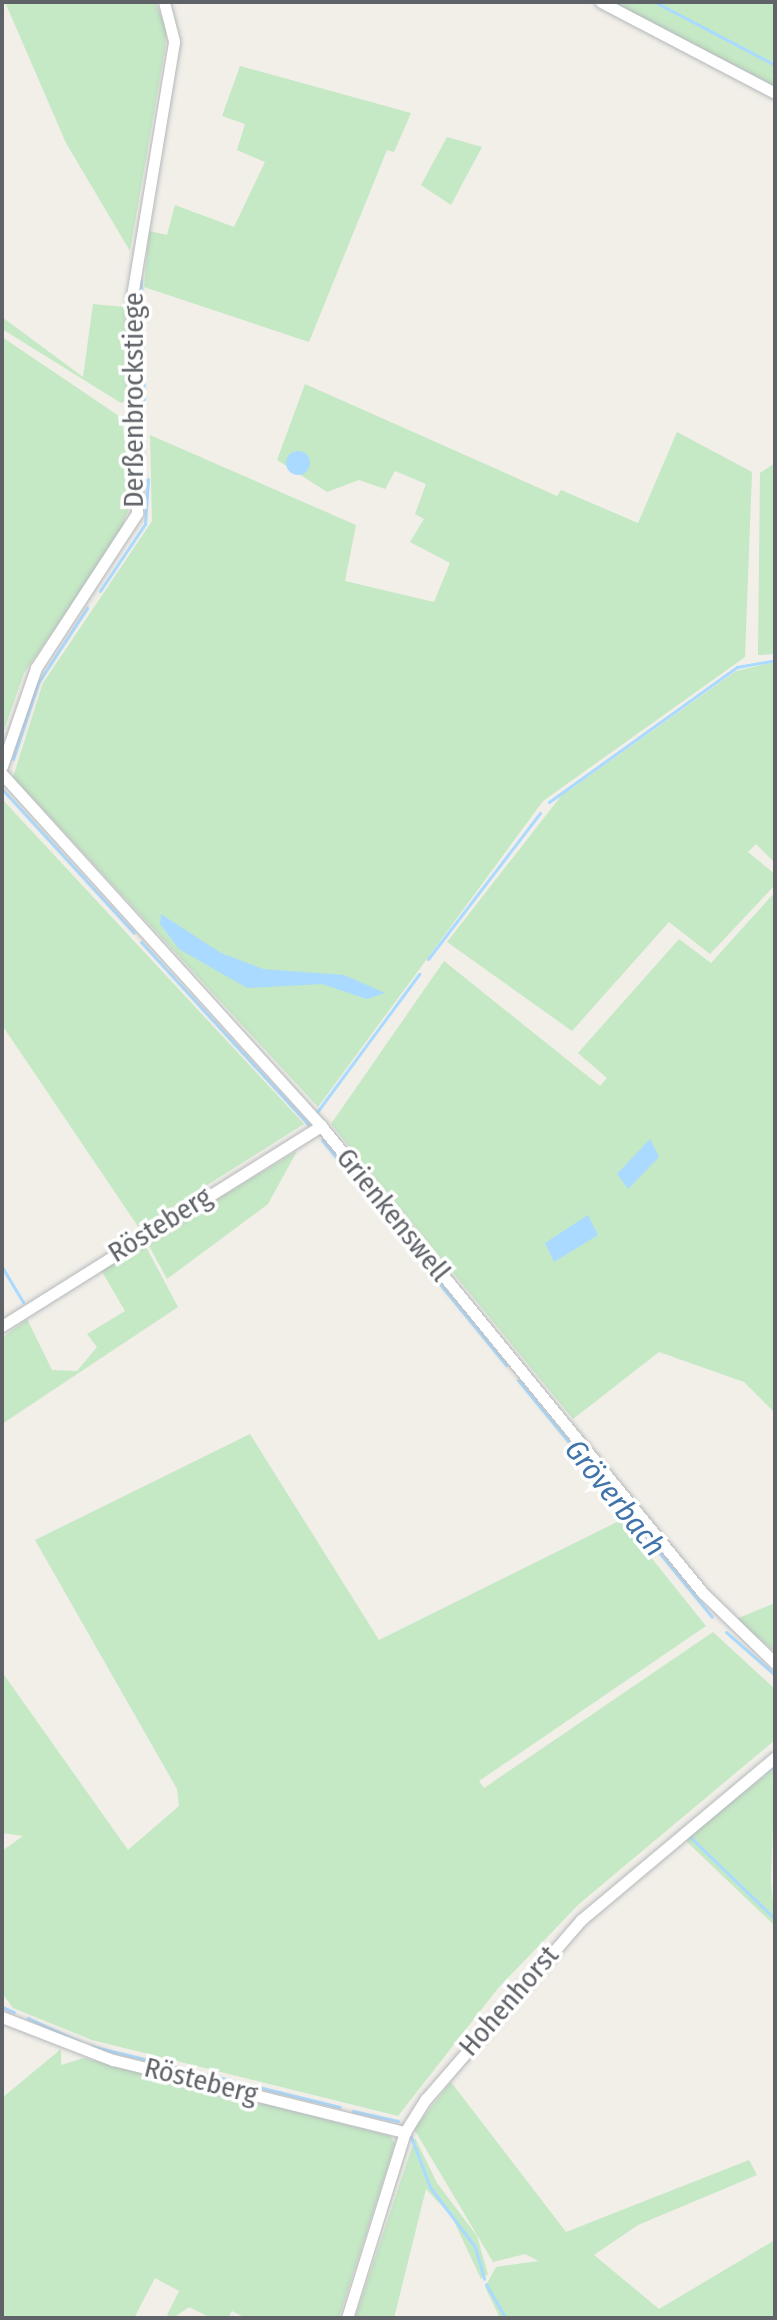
<!DOCTYPE html>
<meta charset="utf-8">
<style>
body{margin:0}
#map{position:relative;width:777px;height:2320px;overflow:hidden;background:#f1efe8;font-family:"Fira Sans Condensed",sans-serif}
div>[style]{position:absolute}
.green>*{inset:0;background:#c5e8c5}
.water>*{inset:0;background:#aadaff}
.round{border-radius:50%}
.stream>*{height:3px;margin:-1.5px;padding:0 1.5px;transform-origin:1.5px;border-radius:1.5px;background:#aadaff}
.roads{filter:drop-shadow(0 0 2px #b5b8bc) drop-shadow(0 0 2px #b5b8bc)}
.minor>*{height:11px;margin:-5.5px;padding:0 5.5px;transform-origin:5.5px;border-radius:5.5px;background:#fff}
span{translate:-50% -50%;white-space:nowrap;text-align:center;line-height:1.15;-webkit-text-stroke:7px #fff;paint-order:stroke}
.street-label{font-size:28px;color:#5f6368}
.water-label{font-size:30px;color:#4174aa;font-style:italic}
.frame{position:absolute;inset:0;border:4px solid #5f6368;pointer-events:none}
</style>
<div id="map">
<div class="green">
<div style="clip-path:polygon(5px 2px,155px 2px,167px 28px,165px 49px,130px 251px,66px 143px)"></div>
<div style="clip-path:polygon(611px 2px,775px 2px,775px 88px)"></div>
<div style="clip-path:polygon(240px 66px,411px 113px,394px 152px,387px 150px,309px 342px,144px 287px,149px 231px,167px 235px,175px 205px,234px 227px,265px 162px,237px 150px,245px 124px,222px 116px)"></div>
<div style="clip-path:polygon(447px 137px,482px 147px,451px 205px,421px 185px)"></div>
<div style="clip-path:polygon(93px 304px,125px 307px,127px 400px,121px 403px,2px 329px,2px 317px,83px 377px)"></div>
<div style="clip-path:polygon(2px 337px,122px 418px,131px 503px,118px 538px,24px 673px,2px 736px)"></div>
<div style="clip-path:polygon(305px 384px,557px 496px,561px 490px,638px 523px,677px 432px,752px 472px,745px 657px,543px 801px,318px 1107px,13px 777px,43px 683px,152px 521px,150px 435px,356px 525px,345px 581px,434px 602px,450px 563px,410px 542px,424px 519px,415px 514px,426px 484px,395px 471px,385px 489px,359px 480px,327px 492px,277px 460px)"></div>
<div style="clip-path:polygon(775px 463px,775px 654px,758px 655px,760px 473px)"></div>
<div style="clip-path:polygon(775px 662px,775px 863px,756px 844px,748px 852px,775px 874px,775px 885px,710px 954px,669px 922px,572px 1031px,447px 942px,561px 796px,736px 671px)"></div>
<div style="clip-path:polygon(2px 799px,304px 1124px,139px 1228px,2px 1025px)"></div>
<div style="clip-path:polygon(775px 892px,775px 1413px,744px 1382px,659px 1352px,573px 1419px,331px 1124px,444px 961px,600px 1086px,607px 1078px,578px 1053px,679px 939px,711px 963px)"></div>
<div style="clip-path:polygon(297px 1151px,268px 1204px,167px 1279px,147px 1242px)"></div>
<div style="clip-path:polygon(144px 1243px,178px 1307px,2px 1424px,2px 1338px,27px 1319px,52px 1370px,77px 1371px,97px 1347px,87px 1334px,125px 1311px,101px 1270px)"></div>
<div style="clip-path:polygon(250px 1434px,379px 1640px,621px 1520px,706px 1626px,479px 1781px,484px 1788px,713px 1632px,775px 1689px,775px 1740px,579px 1904px,499px 1987px,398px 2116px,92px 2040px,13px 2008px,2px 1993px,2px 1851px,23px 1836px,2px 1833px,2px 1672px,128px 1850px,179px 1806px,177px 1789px,35px 1540px)"></div>
<div style="clip-path:polygon(775px 1603px,775px 1652px,736px 1619px)"></div>
<div style="clip-path:polygon(775px 1768px,771px 1880px,775px 1926px,684px 1839px)"></div>
<div style="clip-path:polygon(61px 2049px,61px 2065px,84px 2058px,391px 2136px,395px 2144px,339px 2318px,246px 2318px,232px 2311px,228px 2318px,211px 2318px,189px 2307px,173px 2318px,167px 2315px,179px 2291px,155px 2278px,134px 2318px,2px 2318px,2px 2098px)"></div>
<div style="clip-path:polygon(451px 2082px,566px 2232px,749px 2160px,757px 2175px,638px 2225px,594px 2255px,659px 2309px,775px 2240px,775px 2318px,500px 2318px,485px 2287px,496px 2267px,539px 2261px,525px 2254px,493px 2262px,414px 2129px)"></div>
<div style="clip-path:polygon(415px 2138px,437px 2183px,477px 2236px,488px 2274px,481px 2279px,452px 2217px,426px 2189px,394px 2318px,355px 2318px)"></div>
</div>
<div class="water">
<div class="round" style="left:286px;top:451px;width:24px;height:24px"></div>
<div style="clip-path:polygon(161px 914px,221px 953px,263px 969px,344px 975px,385px 993px,367px 999px,322px 984px,247px 988px,179px 949px,160px 924px)"></div>
<div style="clip-path:polygon(650px 1139px,659px 1157px,628px 1189px,617px 1174px)"></div>
<div style="clip-path:polygon(588px 1215px,598px 1235px,554px 1262px,545px 1243px)"></div>
</div>
<div class="stream">
<div style="left:655px;top:2px;width:136px;rotate:27.7deg"></div>
<div style="left:141px;top:280px;width:126px;rotate:88.6deg"></div>
<div style="left:100px;top:591px;width:81px;rotate:-56.1deg"></div>
<div style="left:145px;top:524px;width:45px;rotate:-86.2deg"></div>
<div style="left:13px;top:759px;width:80px;rotate:-71.8deg"></div>
<div style="left:38px;top:683px;width:90px;rotate:-56.8deg"></div>
<div style="left:2px;top:789px;width:195px;rotate:47.5deg"></div>
<div style="left:549px;top:802px;width:231px;rotate:-35.7deg"></div>
<div style="left:737px;top:667px;width:39px;rotate:-10deg"></div>
<div style="left:141px;top:942px;width:247px;rotate:47.5deg"></div>
<div style="left:428px;top:959px;width:184px;rotate:-52.5deg"></div>
<div style="left:317px;top:1112px;width:172px;rotate:-53.5deg"></div>
<div style="left:322px;top:1140px;width:291px;rotate:50.7deg"></div>
<div style="left:2px;top:1267px;width:41px;rotate:59deg"></div>
<div style="left:518px;top:1380px;width:306px;rotate:50.7deg"></div>
<div style="left:726px;top:1632px;width:65px;rotate:41.3deg"></div>
<div style="left:764px;top:1773px;width:14px;rotate:-36deg"></div>
<div style="left:689px;top:1836px;width:120px;rotate:44deg"></div>
<div style="left:2px;top:2007px;width:13px;rotate:23deg"></div>
<div style="left:28px;top:2018px;width:57px;rotate:24.8deg"></div>
<div style="left:91px;top:2046px;width:256px;rotate:13.8deg"></div>
<div style="left:353px;top:2111px;width:46px;rotate:12.5deg"></div>
<div style="left:411px;top:2137px;width:53px;rotate:69.2deg"></div>
<div style="left:430px;top:2187px;width:75px;rotate:53.1deg"></div>
<div style="left:475px;top:2247px;width:33px;rotate:74deg"></div>
<div style="left:486px;top:2284px;width:39px;rotate:60deg"></div>
</div>
<div class="roads">
<div class="minor">
<div style="left:601px;top:2px;width:196px;rotate:27.6deg"></div>
<div style="left:2px;top:766px;width:104px;rotate:-70.9deg"></div>
<div style="left:36px;top:668px;width:185px;rotate:-56.9deg"></div>
<div style="left:137px;top:513px;width:217px;rotate:-91.3deg"></div>
<div style="left:132px;top:296px;width:258px;rotate:-80.6deg"></div>
<div style="left:174px;top:41px;width:40px;rotate:-104.4deg"></div>
<div style="left:2px;top:774px;width:475px;rotate:47.8deg"></div>
<div style="left:321px;top:1126px;width:603px;rotate:50.72deg"></div>
<div style="left:703px;top:1593px;width:100px;rotate:44.2deg"></div>
<div style="left:2px;top:1326px;width:377px;rotate:-32.1deg"></div>
<div style="left:2px;top:2017px;width:119px;rotate:21.2deg"></div>
<div style="left:113px;top:2060px;width:301px;rotate:13.9deg"></div>
<div style="left:347px;top:2318px;width:195px;rotate:-72.7deg"></div>
<div style="left:405px;top:2132px;width:39px;rotate:-58deg"></div>
<div style="left:426px;top:2099px;width:237px;rotate:-49.1deg"></div>
<div style="left:581px;top:1920px;width:253px;rotate:-40deg"></div>
</div>
</div>
<div class="street-label">
<span style="left:134px;top:400px;rotate:-90deg">Derßenbrockstiege</span>
<span style="left:393px;top:1215px;rotate:51deg">Grienkenswell</span>
<span style="left:160px;top:1225px;rotate:-32deg">Rösteberg</span>
<span style="left:509px;top:2001px;rotate:-49deg">Hohenhorst</span>
<span style="left:201px;top:2081px;rotate:14deg">Rösteberg</span>
</div>
<div class="water-label">
<span style="left:615px;top:1498px;rotate:51deg">Gröverbach</span>
</div>
<div class="frame"></div>
</div>
